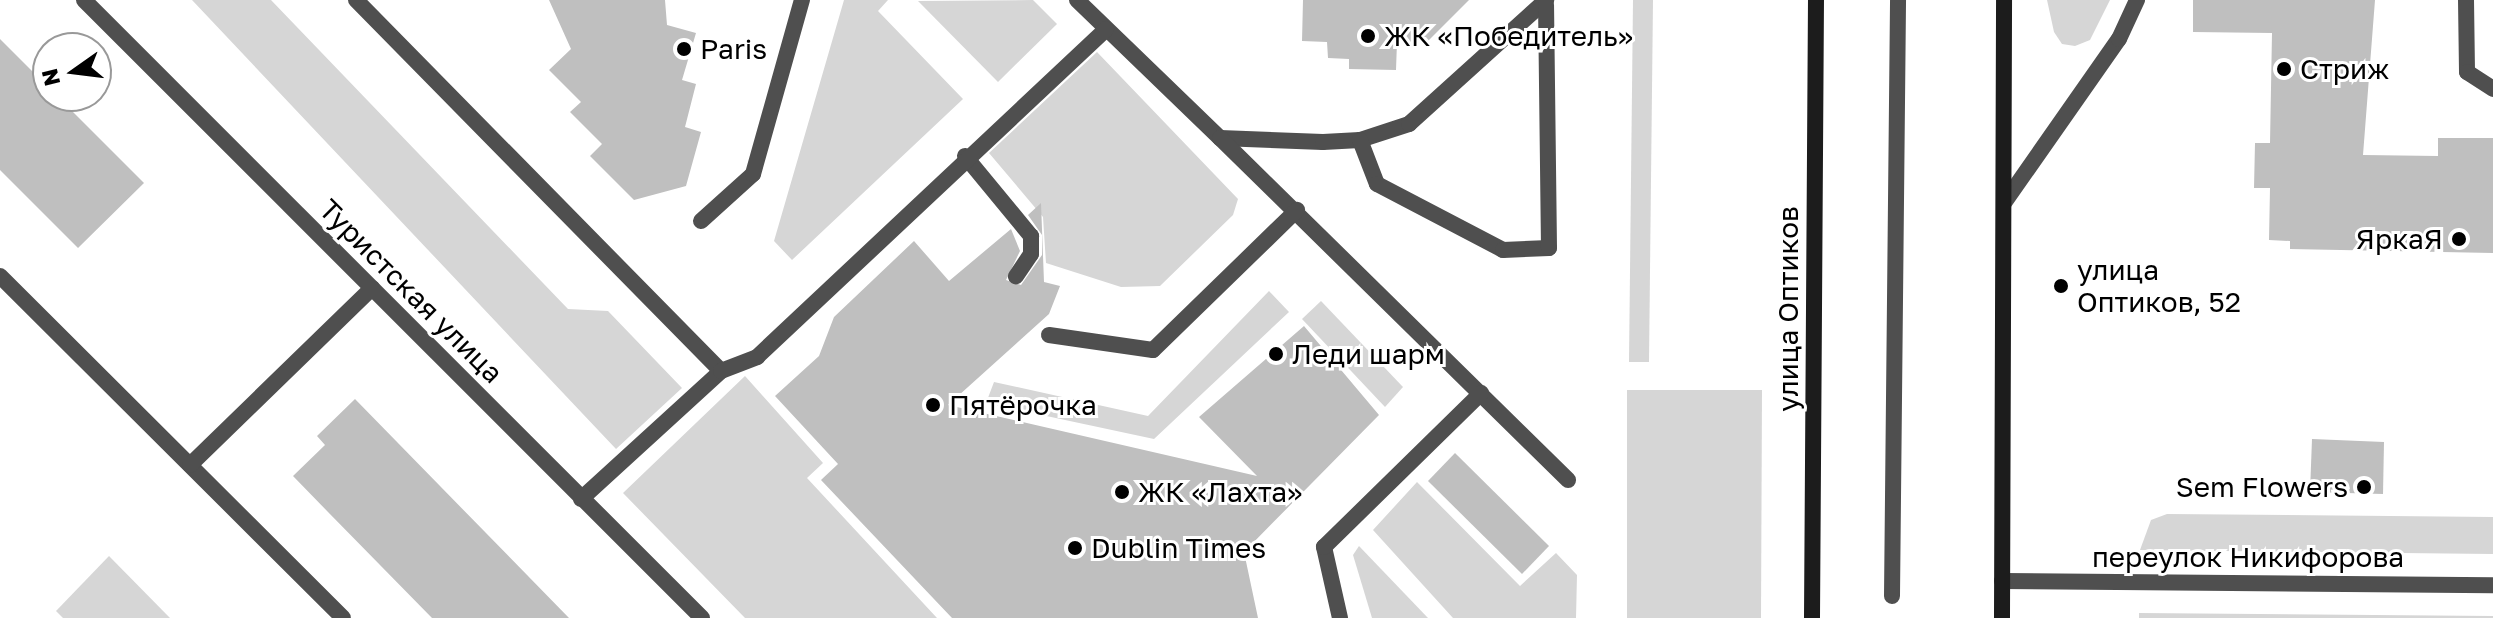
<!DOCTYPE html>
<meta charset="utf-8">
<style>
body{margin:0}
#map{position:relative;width:2493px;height:618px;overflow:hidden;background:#fff;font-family:"Golos Text",sans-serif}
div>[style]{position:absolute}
.green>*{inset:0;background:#d6d6d6}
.building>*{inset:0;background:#bfbfbf}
.lane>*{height:16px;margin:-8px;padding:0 8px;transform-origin:8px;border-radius:8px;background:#4f4f4f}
.street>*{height:16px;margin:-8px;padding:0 8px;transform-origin:8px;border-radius:8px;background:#4f4f4f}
.secondary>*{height:16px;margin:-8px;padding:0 8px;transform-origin:8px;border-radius:8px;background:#1c1c1c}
.dots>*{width:22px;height:22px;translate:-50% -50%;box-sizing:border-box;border:4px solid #fff;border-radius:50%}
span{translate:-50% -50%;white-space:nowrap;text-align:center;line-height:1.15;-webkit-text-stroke:6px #fff;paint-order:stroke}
.poi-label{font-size:28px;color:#000}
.left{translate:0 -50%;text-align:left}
.right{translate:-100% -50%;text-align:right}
.street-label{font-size:28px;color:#000}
.north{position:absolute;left:32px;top:32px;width:80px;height:80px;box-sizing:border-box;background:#fff;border:2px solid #999;border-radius:50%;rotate:256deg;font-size:22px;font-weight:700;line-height:32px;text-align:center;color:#000}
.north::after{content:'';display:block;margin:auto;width:28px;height:36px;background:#000;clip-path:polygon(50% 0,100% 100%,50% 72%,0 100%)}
</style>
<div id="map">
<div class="green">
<div style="clip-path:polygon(192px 0,271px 0,568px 309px,608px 311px,682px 388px,616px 449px)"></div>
<div style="clip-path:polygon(844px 0,888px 0,878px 11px,963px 99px,792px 260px,774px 241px)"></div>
<div style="clip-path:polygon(1033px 0,1057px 24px,998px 82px,918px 1px)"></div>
<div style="clip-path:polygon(1633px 0,1653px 0,1649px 362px,1629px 362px)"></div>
<div style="clip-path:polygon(2047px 0,2110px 0,2090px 40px,2075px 46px,2062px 44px,2054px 32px)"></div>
<div style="clip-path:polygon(1097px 52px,1238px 199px,1233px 215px,1160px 286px,1121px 287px,1046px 263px,1043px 217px,989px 153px)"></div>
<div style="clip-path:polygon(1269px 291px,1289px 312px,1154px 439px,986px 403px,994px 382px,1148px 416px)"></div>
<div style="clip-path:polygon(1321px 301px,1403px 387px,1385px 407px,1302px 319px)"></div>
<div style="clip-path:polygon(745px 376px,823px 463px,807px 478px,937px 618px,745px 618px,623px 493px)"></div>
<div style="clip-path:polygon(1627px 390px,1762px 390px,1761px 618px,1627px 618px)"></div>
<div style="clip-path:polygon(1417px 482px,1520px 586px,1556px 553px,1577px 575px,1576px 618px,1453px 618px,1373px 530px)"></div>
<div style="clip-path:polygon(2167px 514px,2493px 517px,2493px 554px,2140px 550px,2151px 520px)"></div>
<div style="clip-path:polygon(1359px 546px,1428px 618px,1372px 618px,1353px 555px)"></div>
<div style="clip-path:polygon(109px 556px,170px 618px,63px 618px,56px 611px)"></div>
<div style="clip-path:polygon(2139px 613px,2493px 616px,2493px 618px,2139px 618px)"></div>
</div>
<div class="building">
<div style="clip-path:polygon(549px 0,665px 0,667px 25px,696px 33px,682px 80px,696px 84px,685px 127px,701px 132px,686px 186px,634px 200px,590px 156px,602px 144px,570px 112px,581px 102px,549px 70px,571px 49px)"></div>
<div style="clip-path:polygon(1303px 0,1469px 0,1426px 43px,1397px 42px,1396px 70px,1349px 69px,1349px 59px,1328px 58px,1327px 42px,1302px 41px)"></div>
<div style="clip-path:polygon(2193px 0,2375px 0,2363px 155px,2438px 156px,2438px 138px,2493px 138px,2493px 253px,2290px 249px,2290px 241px,2269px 240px,2270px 188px,2254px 188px,2255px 143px,2270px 143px,2272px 33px,2193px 32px)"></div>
<div style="clip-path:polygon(0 39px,48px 87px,48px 96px,57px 96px,144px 183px,78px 248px,0 170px)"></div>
<div style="clip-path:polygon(1041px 203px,1044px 282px,1060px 286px,1049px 314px,948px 405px,1257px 476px,1199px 417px,1304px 326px,1379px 415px,1244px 552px,1258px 618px,952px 618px,821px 480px,838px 464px,775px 396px,819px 356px,834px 317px,914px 241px,949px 281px,1011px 229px,1020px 251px,1006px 280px,1021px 285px,1042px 255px,1042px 235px,1028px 215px)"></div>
<div style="clip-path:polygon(355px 399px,569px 618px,432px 618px,328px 512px,293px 476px,325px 445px,317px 436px)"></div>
<div style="clip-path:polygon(2312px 439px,2384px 442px,2383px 494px,2310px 492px)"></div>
<div style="clip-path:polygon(1455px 453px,1549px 546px,1522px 574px,1428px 481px)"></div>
</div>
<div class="lane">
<div style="left:356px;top:0;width:520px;rotate:45.47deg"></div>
<div style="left:1077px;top:0;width:199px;rotate:44deg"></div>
<div style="left:1220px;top:138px;width:103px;rotate:2.2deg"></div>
<div style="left:1323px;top:142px;width:37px;rotate:-3deg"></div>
<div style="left:1360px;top:140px;width:52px;rotate:-18.1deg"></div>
<div style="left:1409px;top:124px;width:185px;rotate:-42.1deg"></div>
<div style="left:2466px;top:0;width:72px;rotate:89.2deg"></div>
<div style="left:2467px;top:72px;width:31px;rotate:33deg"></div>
<div style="left:1220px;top:138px;width:488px;rotate:44.5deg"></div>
<div style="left:1360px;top:140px;width:47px;rotate:68.9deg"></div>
<div style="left:1377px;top:184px;width:142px;rotate:27.6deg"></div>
<div style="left:1503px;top:250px;width:46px;rotate:-2.5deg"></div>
<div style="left:1549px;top:248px;width:243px;rotate:-90.7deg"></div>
<div style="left:965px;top:156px;width:104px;rotate:50.5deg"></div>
<div style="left:1031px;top:236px;width:18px;rotate:90deg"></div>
<div style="left:1031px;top:254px;width:27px;rotate:124deg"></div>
<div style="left:701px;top:221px;width:70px;rotate:-42.1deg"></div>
<div style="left:753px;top:174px;width:181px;rotate:-74.3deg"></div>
<div style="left:0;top:276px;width:484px;rotate:44.9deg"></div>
<div style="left:1049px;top:335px;width:105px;rotate:8.2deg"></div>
<div style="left:1153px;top:350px;width:201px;rotate:-44.2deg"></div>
<div style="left:190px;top:465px;width:254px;rotate:-44.2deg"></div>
<div style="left:581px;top:499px;width:190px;rotate:-42.4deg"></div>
<div style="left:721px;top:371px;width:39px;rotate:-21deg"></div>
<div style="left:757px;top:357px;width:479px;rotate:-43.2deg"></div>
<div style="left:1892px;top:596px;width:596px;rotate:-89.42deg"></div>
<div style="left:1340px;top:618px;width:73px;rotate:-102.7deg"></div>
<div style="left:1324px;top:547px;width:220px;rotate:-44.4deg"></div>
</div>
<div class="street">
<div style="left:84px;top:0;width:874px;rotate:45deg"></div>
<div style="left:2004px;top:203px;width:200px;rotate:-55deg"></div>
<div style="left:2119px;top:39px;width:43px;rotate:-65.2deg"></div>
<div style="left:2002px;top:581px;width:491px;rotate:0.5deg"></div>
</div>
<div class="secondary">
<div style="left:1812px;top:618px;width:618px;rotate:-89.63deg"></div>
<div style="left:2002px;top:618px;width:618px;rotate:-89.81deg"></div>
</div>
<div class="dots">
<div style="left:1368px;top:36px;background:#000"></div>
<div style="left:684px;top:49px;background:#000"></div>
<div style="left:2284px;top:69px;background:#000"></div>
<div style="left:2459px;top:239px;background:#000"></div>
<div style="left:2061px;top:286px;background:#000"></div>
<div style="left:1276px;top:354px;background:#000"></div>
<div style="left:933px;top:405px;background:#000"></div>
<div style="left:2364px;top:487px;background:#000"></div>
<div style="left:1122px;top:492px;background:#000"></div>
<div style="left:1075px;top:548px;background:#000"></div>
</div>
<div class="poi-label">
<span class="left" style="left:1384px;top:36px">ЖК «Победитель»</span>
<span class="left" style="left:700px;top:49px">Paris</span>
<span class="left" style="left:2300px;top:69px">Стриж</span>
<span class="right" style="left:2443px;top:239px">ЯркаЯ</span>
<span class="left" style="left:2077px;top:286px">улица<br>Оптиков, 52</span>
<span class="left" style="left:1292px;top:354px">Леди шарм</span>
<span class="left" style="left:949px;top:405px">Пятёрочка</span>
<span class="right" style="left:2348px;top:487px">Sem Flowers</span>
<span class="left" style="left:1138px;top:492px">ЖК «Лахта»</span>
<span class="left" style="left:1091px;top:548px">Dublin Times</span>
</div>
<div class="street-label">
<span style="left:411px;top:291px;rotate:45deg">Туристская улица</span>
<span style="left:1788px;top:309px;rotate:-90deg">улица Оптиков</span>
<span style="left:2248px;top:557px">переулок Никифорова</span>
</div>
<div class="north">N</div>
</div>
